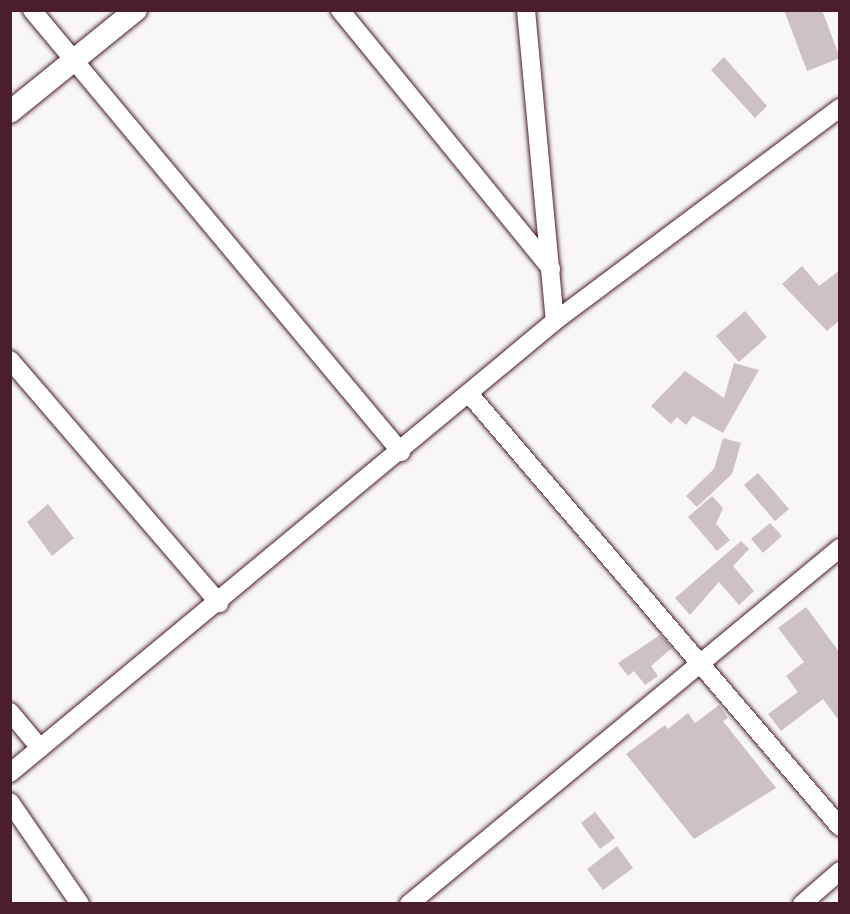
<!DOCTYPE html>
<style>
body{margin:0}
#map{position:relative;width:850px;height:914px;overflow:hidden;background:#f8f6f7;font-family:Mynerve,sans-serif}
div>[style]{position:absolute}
.building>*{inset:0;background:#cdc1c4}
.roads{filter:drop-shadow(0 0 2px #4a1f2b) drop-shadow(0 0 2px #4a1f2b)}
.minor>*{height:18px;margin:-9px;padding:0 9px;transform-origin:9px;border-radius:9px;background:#fff}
.tertiary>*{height:22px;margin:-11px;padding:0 11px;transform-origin:11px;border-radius:11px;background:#fff}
span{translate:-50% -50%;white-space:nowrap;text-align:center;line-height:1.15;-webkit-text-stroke:5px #fff;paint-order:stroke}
.frame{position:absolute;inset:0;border:12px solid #4a1f2b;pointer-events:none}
</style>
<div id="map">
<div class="building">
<div style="clip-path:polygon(784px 10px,822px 10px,840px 58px,807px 71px)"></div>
<div style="clip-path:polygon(724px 57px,767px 106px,755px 118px,711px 70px)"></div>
<div style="clip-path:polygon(802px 266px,819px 286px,840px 270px,840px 320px,827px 331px,782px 284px)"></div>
<div style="clip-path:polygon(745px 311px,767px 337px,739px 362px,716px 336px)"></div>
<div style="clip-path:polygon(734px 363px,759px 370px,723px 433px,693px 416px,686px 425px,677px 417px,671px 424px,651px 406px,685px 371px,724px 398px)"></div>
<div style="clip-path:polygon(723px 438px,741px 443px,732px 474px,697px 507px,686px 496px,714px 469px)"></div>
<div style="clip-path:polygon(758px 473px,789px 509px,775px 521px,744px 485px)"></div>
<div style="clip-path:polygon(712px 496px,723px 508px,716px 524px,730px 540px,717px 551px,688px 517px)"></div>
<div style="clip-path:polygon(48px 504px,74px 538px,52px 556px,27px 522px)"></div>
<div style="clip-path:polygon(770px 523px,782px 536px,763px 553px,751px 539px)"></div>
<div style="clip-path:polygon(741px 541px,749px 549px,733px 566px,754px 591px,739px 605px,719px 582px,690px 615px,675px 598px)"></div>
<div style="clip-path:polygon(806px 607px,840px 653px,840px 722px,823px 699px,781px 731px,768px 714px,798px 692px,786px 676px,804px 662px,778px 628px)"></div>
<div style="clip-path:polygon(660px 635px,672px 648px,651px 666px,658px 676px,645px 685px,634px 671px,628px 676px,618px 663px)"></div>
<div style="clip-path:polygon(719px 705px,728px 718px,723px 721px,776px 788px,694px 839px,626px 754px,665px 725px,668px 729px,688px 713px,695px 723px)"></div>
<div style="clip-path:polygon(595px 812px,615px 838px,600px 849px,581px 823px)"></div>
<div style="clip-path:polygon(617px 846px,633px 868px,603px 890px,587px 869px)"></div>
</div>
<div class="roads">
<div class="minor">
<div style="left:32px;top:10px;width:576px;rotate:50.14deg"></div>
<div style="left:340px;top:10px;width:334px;rotate:50.8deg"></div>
<div style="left:526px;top:10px;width:312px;rotate:84.7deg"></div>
<div style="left:10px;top:360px;width:321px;rotate:49.3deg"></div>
<div style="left:471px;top:396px;width:567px;rotate:49.43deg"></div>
<div style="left:10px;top:712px;width:47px;rotate:50.2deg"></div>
<div style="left:10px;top:773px;width:708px;rotate:-39.67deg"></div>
<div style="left:555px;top:321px;width:356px;rotate:-36.8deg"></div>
<div style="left:10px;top:802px;width:124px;rotate:55.5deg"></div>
<div style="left:409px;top:904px;width:559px;rotate:-39.56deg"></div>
<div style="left:802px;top:904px;width:50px;rotate:-41deg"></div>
</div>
<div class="tertiary">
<div style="left:10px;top:112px;width:162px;rotate:-39deg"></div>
</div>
</div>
<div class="frame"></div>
</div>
